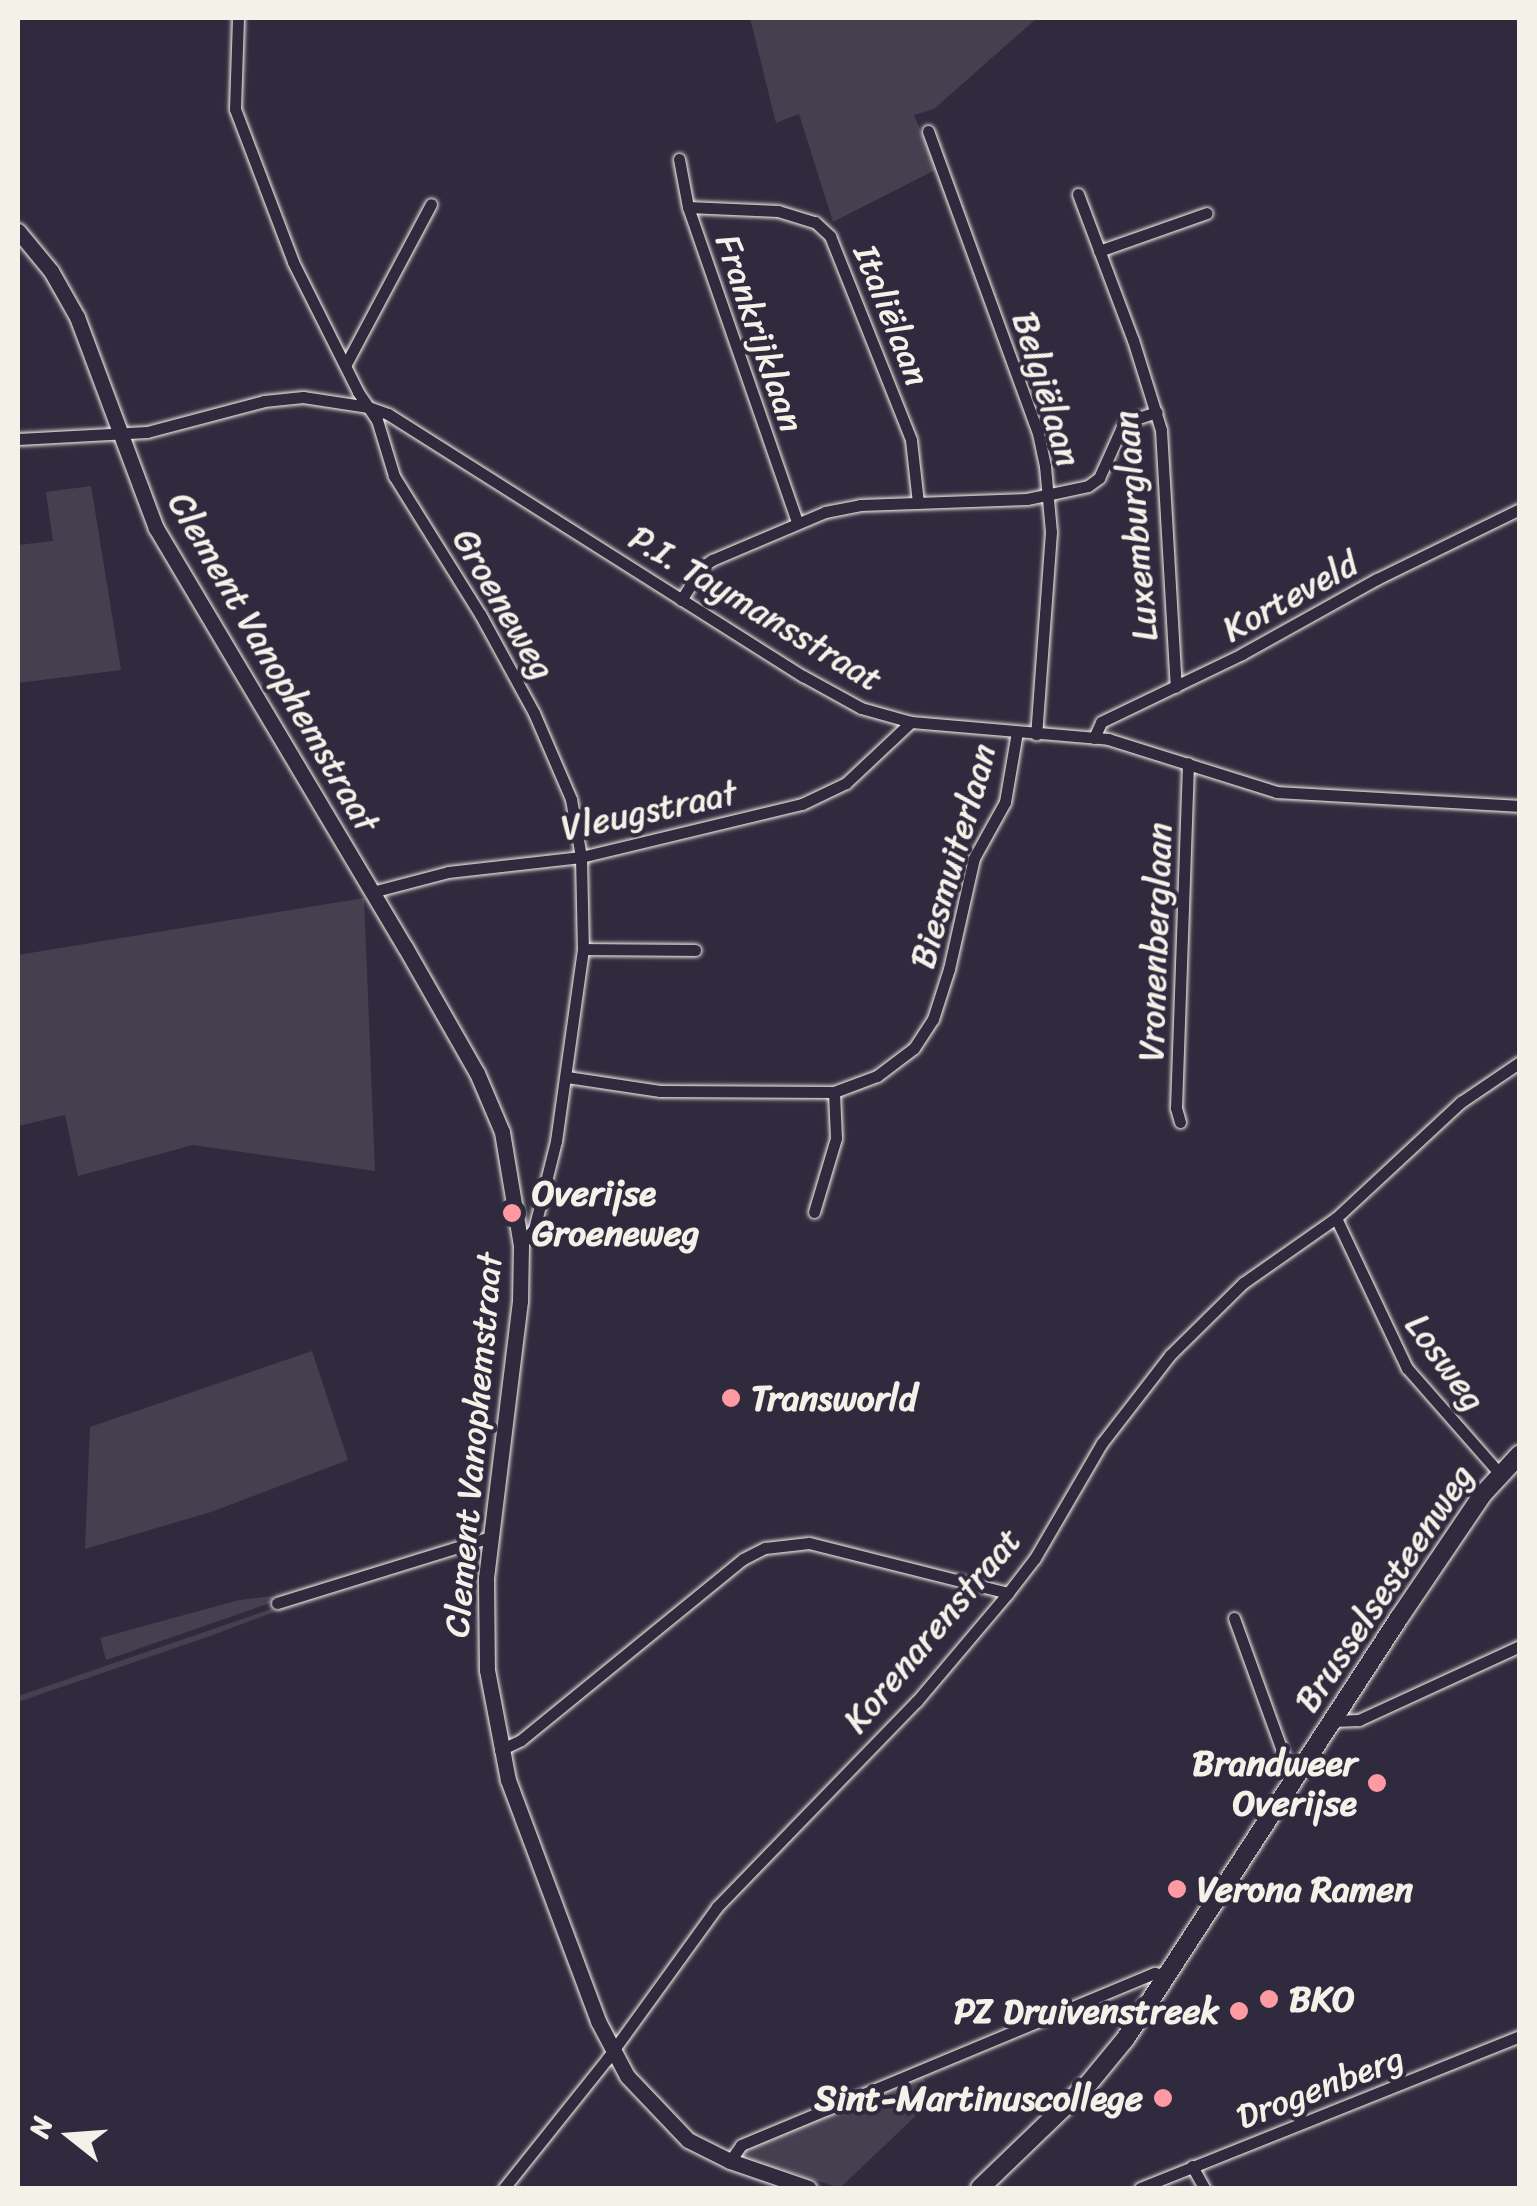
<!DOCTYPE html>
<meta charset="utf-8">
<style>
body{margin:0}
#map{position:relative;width:1537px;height:2206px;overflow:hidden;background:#2f2a3d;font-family:Sriracha,sans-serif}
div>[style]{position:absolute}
.green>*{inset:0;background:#454050}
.roads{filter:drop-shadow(0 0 2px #f4f1e8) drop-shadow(0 0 2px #f4f1e8)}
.street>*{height:11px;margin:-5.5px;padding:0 5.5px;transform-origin:5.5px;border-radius:5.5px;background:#2f2a3d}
.secondary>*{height:15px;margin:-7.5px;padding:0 7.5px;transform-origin:7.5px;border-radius:7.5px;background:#2f2a3d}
.primary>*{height:18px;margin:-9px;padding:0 9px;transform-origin:9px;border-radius:9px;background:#2f2a3d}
.dots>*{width:28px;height:28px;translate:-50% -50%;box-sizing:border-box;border:5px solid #2f2a3d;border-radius:50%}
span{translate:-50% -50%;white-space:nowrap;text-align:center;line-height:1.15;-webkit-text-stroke:8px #2f2a3d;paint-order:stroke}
.street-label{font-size:35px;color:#f4f1e8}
.poi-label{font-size:35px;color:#f4f1e8;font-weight:700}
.left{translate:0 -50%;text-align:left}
.right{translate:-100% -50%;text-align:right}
.frame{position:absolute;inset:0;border:20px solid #f4f1e8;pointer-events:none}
.north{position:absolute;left:20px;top:2086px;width:100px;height:100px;-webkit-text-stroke:8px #2f2a3d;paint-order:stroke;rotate:287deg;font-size:28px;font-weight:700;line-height:40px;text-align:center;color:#f4f1e8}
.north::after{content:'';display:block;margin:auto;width:35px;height:45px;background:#f4f1e8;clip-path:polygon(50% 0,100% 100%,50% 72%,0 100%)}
</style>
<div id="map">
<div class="green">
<div style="clip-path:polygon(750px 18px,1037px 18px,934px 109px,914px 115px,937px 169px,833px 222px,799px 114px,776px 123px)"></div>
<div style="clip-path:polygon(91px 486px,121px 670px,18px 683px,18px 545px,53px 541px,46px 492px)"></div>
<div style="clip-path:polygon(364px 898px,375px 1171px,193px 1145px,78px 1176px,65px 1115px,18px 1126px,18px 955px)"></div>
<div style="clip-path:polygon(312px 1351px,348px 1460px,211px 1512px,85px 1549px,90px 1427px)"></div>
<div style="clip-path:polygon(273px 1596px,273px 1602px,106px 1660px,100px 1638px,239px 1600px)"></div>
<div style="clip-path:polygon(271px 1609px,274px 1612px,213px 1635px,18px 1702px,18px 1696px)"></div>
<div style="clip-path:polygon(921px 2072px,929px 2091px,925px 2107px,840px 2188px,741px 2157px,744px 2147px)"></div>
</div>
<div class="roads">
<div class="street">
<div style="left:238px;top:18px;width:91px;rotate:91.9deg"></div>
<div style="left:235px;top:109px;width:164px;rotate:69.2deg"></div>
<div style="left:293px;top:262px;width:145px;rotate:63.4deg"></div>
<div style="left:358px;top:392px;width:34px;rotate:56deg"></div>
<div style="left:377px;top:420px;width:59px;rotate:73.1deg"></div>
<div style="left:394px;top:476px;width:163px;rotate:58.1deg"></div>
<div style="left:480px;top:614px;width:113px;rotate:61.4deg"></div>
<div style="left:534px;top:713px;width:94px;rotate:66.7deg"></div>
<div style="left:571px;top:799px;width:59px;rotate:80.2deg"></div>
<div style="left:581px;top:857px;width:92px;rotate:88.8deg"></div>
<div style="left:583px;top:949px;width:194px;rotate:98deg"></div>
<div style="left:556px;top:1141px;width:91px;rotate:104deg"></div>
<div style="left:534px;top:1229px;width:21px;rotate:129deg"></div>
<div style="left:928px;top:131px;width:321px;rotate:70deg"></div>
<div style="left:1038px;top:433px;width:34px;rotate:78deg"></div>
<div style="left:1045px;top:466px;width:66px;rotate:84.8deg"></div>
<div style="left:1051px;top:532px;width:203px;rotate:94.2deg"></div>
<div style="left:679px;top:159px;width:49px;rotate:79.4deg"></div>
<div style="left:688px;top:207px;width:333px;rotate:70.9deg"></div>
<div style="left:1078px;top:194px;width:156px;rotate:69.4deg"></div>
<div style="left:1133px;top:340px;width:94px;rotate:72.7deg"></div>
<div style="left:1161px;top:430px;width:257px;rotate:86.7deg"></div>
<div style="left:688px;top:207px;width:90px;rotate:2.5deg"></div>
<div style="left:778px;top:211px;width:39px;rotate:17deg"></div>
<div style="left:815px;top:222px;width:21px;rotate:43deg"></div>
<div style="left:830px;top:236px;width:219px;rotate:68.3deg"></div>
<div style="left:911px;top:440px;width:62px;rotate:83.6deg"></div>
<div style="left:1099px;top:251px;width:114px;rotate:-19.4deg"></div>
<div style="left:346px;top:364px;width:181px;rotate:-62deg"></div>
<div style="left:18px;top:439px;width:129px;rotate:-3.1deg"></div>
<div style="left:147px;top:432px;width:121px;rotate:-14.8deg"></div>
<div style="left:264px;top:401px;width:39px;rotate:-6deg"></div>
<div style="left:303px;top:397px;width:66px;rotate:8.7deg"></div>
<div style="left:368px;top:407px;width:21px;rotate:19deg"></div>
<div style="left:388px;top:414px;width:491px;rotate:32.3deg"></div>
<div style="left:803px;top:676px;width:66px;rotate:28.9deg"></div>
<div style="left:861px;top:708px;width:52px;rotate:15.6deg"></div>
<div style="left:911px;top:722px;width:198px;rotate:4.9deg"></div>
<div style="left:1108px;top:739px;width:177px;rotate:17.4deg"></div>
<div style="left:1277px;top:792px;width:243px;rotate:3.3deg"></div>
<div style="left:681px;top:600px;width:40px;rotate:-57.1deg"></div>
<div style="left:703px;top:566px;width:11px;rotate:-34deg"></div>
<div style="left:712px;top:560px;width:123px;rotate:-23deg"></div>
<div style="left:825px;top:512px;width:36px;rotate:-11deg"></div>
<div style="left:860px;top:505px;width:167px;rotate:-2.1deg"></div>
<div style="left:1027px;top:499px;width:62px;rotate:-12deg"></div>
<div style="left:1088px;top:486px;width:14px;rotate:-36deg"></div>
<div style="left:1099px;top:478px;width:54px;rotate:-65.8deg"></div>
<div style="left:1121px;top:429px;width:11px;rotate:-45deg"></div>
<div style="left:1129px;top:421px;width:29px;rotate:-18deg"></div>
<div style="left:1094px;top:738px;width:17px;rotate:-66deg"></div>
<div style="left:1101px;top:722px;width:157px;rotate:-25.7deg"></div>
<div style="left:1242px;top:654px;width:154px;rotate:-29.1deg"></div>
<div style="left:1377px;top:579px;width:159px;rotate:-26.1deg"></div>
<div style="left:372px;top:892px;width:79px;rotate:-14.7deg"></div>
<div style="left:448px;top:872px;width:134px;rotate:-6.4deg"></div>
<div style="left:581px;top:857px;width:227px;rotate:-13.5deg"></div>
<div style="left:802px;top:804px;width:49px;rotate:-25.5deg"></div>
<div style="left:846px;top:783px;width:89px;rotate:-43.2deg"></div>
<div style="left:583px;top:949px;width:112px;rotate:0.5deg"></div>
<div style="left:567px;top:1077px;width:94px;rotate:8.6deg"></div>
<div style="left:660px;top:1091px;width:174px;rotate:0.3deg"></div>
<div style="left:834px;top:1092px;width:46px;rotate:-20.4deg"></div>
<div style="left:877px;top:1076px;width:46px;rotate:-37.1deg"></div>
<div style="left:914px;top:1048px;width:35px;rotate:-57deg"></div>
<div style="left:933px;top:1019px;width:52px;rotate:-72.3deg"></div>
<div style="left:949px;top:969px;width:114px;rotate:-77.3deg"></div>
<div style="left:974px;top:858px;width:64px;rotate:-61deg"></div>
<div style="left:1005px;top:802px;width:71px;rotate:-80.3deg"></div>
<div style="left:1180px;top:1122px;width:15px;rotate:-106deg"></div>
<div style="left:1176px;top:1108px;width:345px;rotate:-88deg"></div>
<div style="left:814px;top:1212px;width:77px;rotate:-73.4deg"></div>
<div style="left:836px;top:1138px;width:46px;rotate:-92.5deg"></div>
<div style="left:1336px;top:1218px;width:166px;rotate:64.7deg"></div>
<div style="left:1407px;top:1368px;width:141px;rotate:48.7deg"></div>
<div style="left:277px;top:1603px;width:223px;rotate:-17.2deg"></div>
<div style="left:1234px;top:1618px;width:162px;rotate:70.1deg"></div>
<div style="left:1289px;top:1770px;width:11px;rotate:41deg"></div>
<div style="left:1333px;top:1721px;width:26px;rotate:-2deg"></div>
<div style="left:1359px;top:1720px;width:177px;rotate:-24.7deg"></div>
<div style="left:500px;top:1750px;width:23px;rotate:-25deg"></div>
<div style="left:521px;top:1740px;width:286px;rotate:-39.2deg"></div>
<div style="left:743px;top:1559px;width:25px;rotate:-27deg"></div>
<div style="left:765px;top:1548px;width:44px;rotate:-6.5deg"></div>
<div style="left:809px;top:1543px;width:205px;rotate:14.1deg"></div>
<div style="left:730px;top:2161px;width:19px;rotate:-55deg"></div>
<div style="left:741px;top:2145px;width:448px;rotate:-22.6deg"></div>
<div style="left:1155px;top:1973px;width:13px;rotate:13deg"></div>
<div style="left:1192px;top:2166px;width:25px;rotate:61deg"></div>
<div style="left:504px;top:2188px;width:165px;rotate:-51.4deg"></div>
<div style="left:607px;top:2059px;width:188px;rotate:-54.1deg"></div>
<div style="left:717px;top:1907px;width:286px;rotate:-45.9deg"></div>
<div style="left:916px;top:1702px;width:143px;rotate:-49.8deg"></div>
<div style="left:1008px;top:1593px;width:44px;rotate:-52.4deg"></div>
<div style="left:1035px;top:1558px;width:133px;rotate:-59.8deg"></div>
<div style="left:1102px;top:1443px;width:111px;rotate:-52.3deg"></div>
<div style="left:1170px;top:1355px;width:103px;rotate:-44.6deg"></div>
<div style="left:1243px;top:1283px;width:113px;rotate:-35deg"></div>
<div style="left:1336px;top:1218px;width:171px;rotate:-42.9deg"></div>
<div style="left:1461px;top:1102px;width:71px;rotate:-34.1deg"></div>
<div style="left:1140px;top:2188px;width:409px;rotate:-21.8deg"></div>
</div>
<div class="secondary">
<div style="left:18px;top:231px;width:52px;rotate:50.5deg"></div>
<div style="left:51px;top:271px;width:53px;rotate:60.5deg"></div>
<div style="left:77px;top:317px;width:225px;rotate:69.5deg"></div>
<div style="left:156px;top:528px;width:487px;rotate:59.3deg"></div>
<div style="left:405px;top:947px;width:145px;rotate:60.3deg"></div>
<div style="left:477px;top:1073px;width:64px;rotate:67deg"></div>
<div style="left:502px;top:1132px;width:115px;rotate:80.5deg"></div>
<div style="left:521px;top:1245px;width:56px;rotate:91deg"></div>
<div style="left:520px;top:1301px;width:279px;rotate:97deg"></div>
<div style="left:486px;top:1578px;width:92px;rotate:89.4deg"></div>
<div style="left:487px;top:1670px;width:112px;rotate:79.2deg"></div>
<div style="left:508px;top:1780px;width:257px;rotate:69.5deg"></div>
<div style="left:598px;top:2021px;width:62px;rotate:62.2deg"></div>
<div style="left:627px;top:2076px;width:88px;rotate:46.4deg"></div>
<div style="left:688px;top:2140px;width:47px;rotate:26.6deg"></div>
<div style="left:730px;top:2161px;width:83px;rotate:18.9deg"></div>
</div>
<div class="primary">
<div style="left:980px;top:2188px;width:151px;rotate:-43.9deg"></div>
<div style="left:1089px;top:2083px;width:58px;rotate:-50.6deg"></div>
<div style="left:1126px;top:2038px;width:501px;rotate:-56.98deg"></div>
<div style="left:1399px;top:1618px;width:150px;rotate:-55.9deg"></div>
<div style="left:1483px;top:1494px;width:54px;rotate:-47.2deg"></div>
</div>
</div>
<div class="dots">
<div style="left:512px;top:1213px;background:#ff9aa2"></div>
<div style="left:731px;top:1398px;background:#ff9aa2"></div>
<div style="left:1377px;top:1783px;background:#ff9aa2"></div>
<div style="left:1177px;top:1889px;background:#ff9aa2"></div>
<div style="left:1269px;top:1999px;background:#ff9aa2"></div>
<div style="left:1239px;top:2011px;background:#ff9aa2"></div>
<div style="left:1163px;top:2098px;background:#ff9aa2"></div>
</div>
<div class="street-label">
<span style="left:892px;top:315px;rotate:68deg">Italiëlaan</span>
<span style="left:760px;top:333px;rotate:71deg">Frankrijklaan</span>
<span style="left:1047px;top:389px;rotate:73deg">Belgiëlaan</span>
<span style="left:1135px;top:526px;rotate:-95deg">Luxemburglaan</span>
<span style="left:1290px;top:596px;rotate:-29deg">Korteveld</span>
<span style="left:504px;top:604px;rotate:60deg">Groeneweg</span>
<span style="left:756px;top:608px;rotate:31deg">P.I. Taymansstraat</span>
<span style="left:274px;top:662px;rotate:60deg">Clement Vanophemstraat</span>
<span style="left:649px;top:810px;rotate:-12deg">Vleugstraat</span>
<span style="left:953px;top:856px;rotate:-74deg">Biesmuiterlaan</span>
<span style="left:1155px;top:942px;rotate:-88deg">Vronenberglaan</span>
<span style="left:1446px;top:1362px;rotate:54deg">Losweg</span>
<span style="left:473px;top:1445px;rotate:-85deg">Clement Vanophemstraat</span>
<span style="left:1384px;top:1588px;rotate:-56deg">Brusselsesteenweg</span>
<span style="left:932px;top:1630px;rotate:-50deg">Korenarenstraat</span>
<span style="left:1320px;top:2087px;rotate:-21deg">Drogenberg</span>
</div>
<div class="poi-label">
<span class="left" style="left:532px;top:1213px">Overijse<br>Groeneweg</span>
<span class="left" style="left:751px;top:1398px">Transworld</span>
<span class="right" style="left:1357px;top:1783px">Brandweer<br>Overijse</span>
<span class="left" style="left:1197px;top:1889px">Verona Ramen</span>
<span class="left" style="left:1289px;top:1999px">BKO</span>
<span class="right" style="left:1219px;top:2011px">PZ Druivenstreek</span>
<span class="right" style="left:1143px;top:2098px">Sint-Martinuscollege</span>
</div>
<div class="frame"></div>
<div class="north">N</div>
</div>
